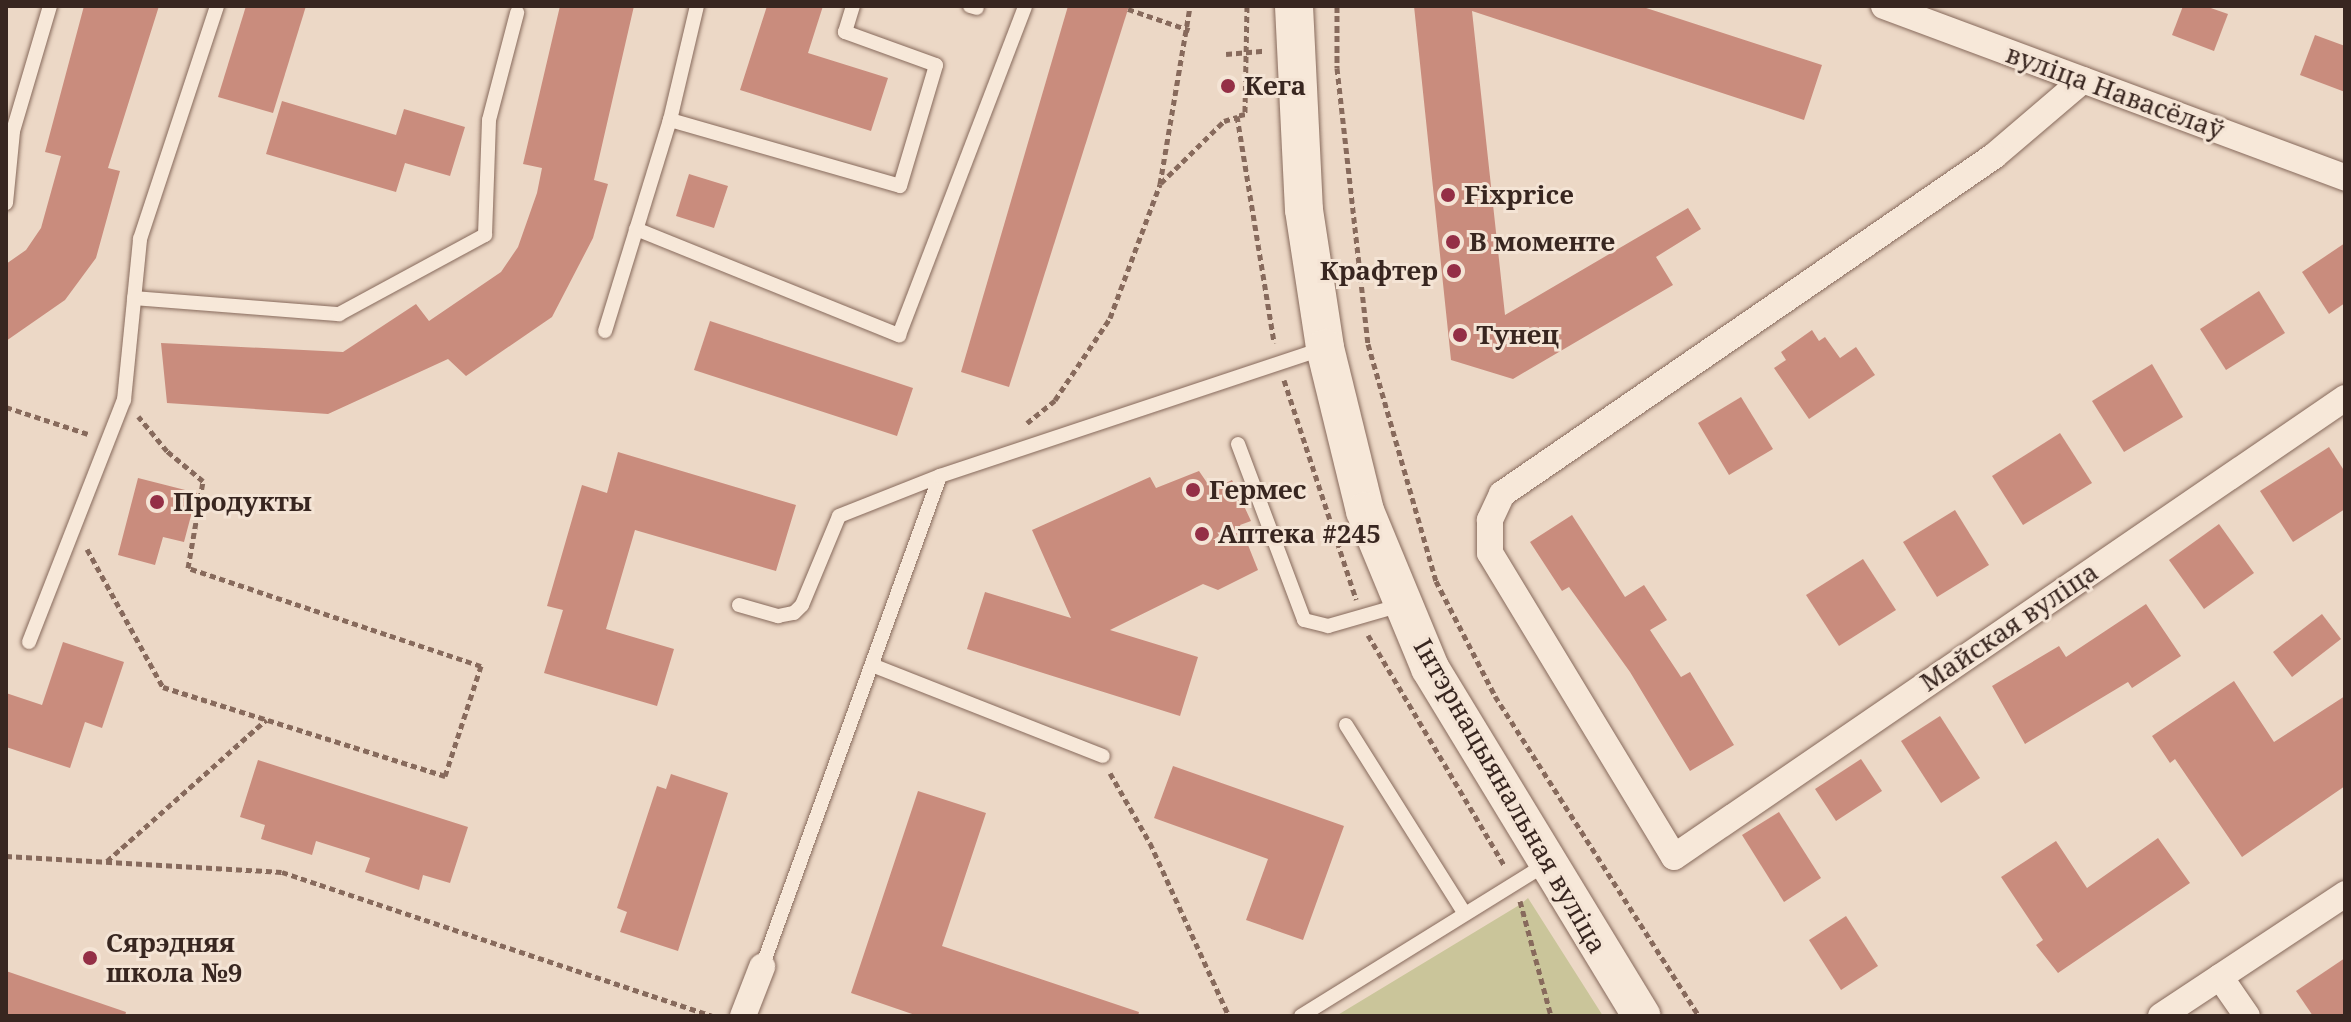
<!DOCTYPE html>
<meta charset="utf-8">
<style>
body{margin:0}
#map{position:relative;width:2351px;height:1022px;overflow:hidden;background:#ecd8c6;font-family:"Noto Serif",serif}
div>[style]{position:absolute}
.green>*{inset:0;background:#cac59a}
.building>*{inset:0;background:#c98c7d}
.path>*{height:5px;margin-top:-2.5px;transform-origin:0;background:repeating-linear-gradient(90deg,#876a5c 0 6px,transparent 0 10px)}
.roads{filter:drop-shadow(0 0 2px #876a5c) drop-shadow(0 0 2px #876a5c)}
.service>*{height:14px;margin:-7px;padding:0 7px;transform-origin:7px;border-radius:7px;background:#f7e8d9}
.minor>*{height:26px;margin:-13px;padding:0 13px;transform-origin:13px;border-radius:13px;background:#f7e8d9}
.secondary>*{height:38px;margin:-19px;padding:0 19px;transform-origin:19px;border-radius:19px;background:#f7e8d9}
.dots>*{width:22px;height:22px;translate:-50% -50%;box-sizing:border-box;border:4px solid #f4e4d5;border-radius:50%}
span{translate:-50% -50%;white-space:nowrap;text-align:center;line-height:1.15;-webkit-text-stroke:6px #f4e4d5;paint-order:stroke}
.poi-label{font-size:26px;color:#382620;font-weight:700}
.left{translate:0 -50%;text-align:left}
.right{translate:-100% -50%;text-align:right}
.street-label{font-size:26px;color:#382620}
.frame{position:absolute;inset:0;border:8px solid #382620;pointer-events:none}
</style>
<div id="map">
<div class="green">
<div style="clip-path:polygon(1528px 898px,1603px 1016px,1336px 1016px,1521px 904px)"></div>
</div>
<div class="building">
<div style="clip-path:polygon(84px 6px,159px 6px,108px 168px,120px 171px,96px 258px,65px 300px,6px 341px,6px 264px,26px 250px,41px 228px,61px 156px,45px 152px)"></div>
<div style="clip-path:polygon(246px 6px,306px 6px,273px 113px,218px 97px)"></div>
<div style="clip-path:polygon(560px 6px,634px 6px,594px 180px,608px 184px,593px 238px,552px 317px,466px 376px,448px 359px,328px 414px,167px 403px,161px 343px,343px 352px,416px 304px,429px 321px,501px 272px,518px 247px,537px 193px,542px 168px,523px 164px)"></div>
<div style="clip-path:polygon(767px 6px,823px 6px,808px 53px,888px 78px,871px 131px,740px 90px)"></div>
<div style="clip-path:polygon(1068px 6px,1129px 6px,1009px 387px,961px 372px)"></div>
<div style="clip-path:polygon(1414px 6px,1640px 6px,1822px 65px,1804px 120px,1472px 11px,1505px 315px,1688px 208px,1701px 229px,1656px 257px,1673px 285px,1513px 379px,1451px 360px)"></div>
<div style="clip-path:polygon(2183px 6px,2205px 6px,2228px 14px,2214px 51px,2172px 35px)"></div>
<div style="clip-path:polygon(2315px 35px,2345px 46px,2345px 92px,2300px 75px)"></div>
<div style="clip-path:polygon(282px 101px,396px 135px,404px 109px,465px 127px,450px 176px,405px 163px,396px 192px,266px 154px)"></div>
<div style="clip-path:polygon(689px 174px,728px 186px,714px 228px,676px 216px)"></div>
<div style="clip-path:polygon(2345px 243px,2345px 303px,2329px 314px,2302px 272px)"></div>
<div style="clip-path:polygon(2259px 291px,2285px 333px,2226px 370px,2200px 329px)"></div>
<div style="clip-path:polygon(710px 321px,913px 388px,897px 436px,694px 370px)"></div>
<div style="clip-path:polygon(1812px 330px,1819px 341px,1825px 337px,1840px 358px,1856px 347px,1875px 375px,1809px 419px,1774px 368px,1786px 360px,1781px 352px)"></div>
<div style="clip-path:polygon(2152px 364px,2183px 417px,2124px 452px,2092px 401px)"></div>
<div style="clip-path:polygon(1741px 397px,1773px 449px,1729px 475px,1698px 423px)"></div>
<div style="clip-path:polygon(2060px 433px,2092px 483px,2023px 525px,1992px 476px)"></div>
<div style="clip-path:polygon(2329px 447px,2345px 472px,2345px 509px,2293px 542px,2260px 491px)"></div>
<div style="clip-path:polygon(618px 452px,796px 505px,776px 571px,635px 530px,606px 629px,674px 649px,657px 706px,544px 673px,563px 610px,547px 606px,582px 485px,607px 493px)"></div>
<div style="clip-path:polygon(1199px 471px,1212px 490px,1232px 480px,1251px 521px,1240px 525px,1258px 570px,1218px 590px,1203px 584px,1110px 630px,1198px 657px,1180px 716px,967px 649px,985px 592px,1071px 618px,1032px 530px,1150px 477px,1156px 488px)"></div>
<div style="clip-path:polygon(138px 478px,197px 493px,184px 542px,163px 537px,155px 565px,118px 555px)"></div>
<div style="clip-path:polygon(1955px 510px,1989px 565px,1937px 597px,1903px 542px)"></div>
<div style="clip-path:polygon(1572px 515px,1625px 597px,1644px 585px,1667px 620px,1650px 630px,1681px 677px,1690px 672px,1734px 745px,1690px 771px,1630px 672px,1569px 587px,1562px 591px,1530px 542px)"></div>
<div style="clip-path:polygon(2219px 524px,2254px 573px,2204px 609px,2169px 560px)"></div>
<div style="clip-path:polygon(1863px 559px,1896px 610px,1839px 646px,1806px 595px)"></div>
<div style="clip-path:polygon(2146px 604px,2181px 656px,2132px 688px,2128px 682px,2025px 744px,1992px 686px,2059px 646px,2066px 657px)"></div>
<div style="clip-path:polygon(2322px 614px,2341px 639px,2292px 677px,2273px 652px)"></div>
<div style="clip-path:polygon(63px 642px,124px 662px,102px 728px,85px 722px,70px 768px,6px 747px,6px 693px,42px 705px)"></div>
<div style="clip-path:polygon(2234px 681px,2274px 742px,2345px 696px,2345px 786px,2242px 857px,2175px 759px,2170px 763px,2152px 736px)"></div>
<div style="clip-path:polygon(1940px 716px,1980px 778px,1941px 803px,1901px 741px)"></div>
<div style="clip-path:polygon(1861px 759px,1882px 791px,1836px 821px,1815px 789px)"></div>
<div style="clip-path:polygon(258px 760px,468px 827px,450px 883px,423px 875px,419px 890px,365px 872px,370px 858px,316px 841px,312px 855px,261px 839px,265px 825px,240px 817px)"></div>
<div style="clip-path:polygon(1173px 766px,1344px 826px,1303px 940px,1246px 920px,1268px 859px,1154px 818px)"></div>
<div style="clip-path:polygon(671px 774px,728px 793px,678px 951px,620px 932px,627px 912px,617px 908px,657px 786px,666px 789px)"></div>
<div style="clip-path:polygon(918px 791px,986px 813px,942px 946px,1139px 1012px,1138px 1016px,918px 1016px,851px 993px)"></div>
<div style="clip-path:polygon(1779px 812px,1821px 878px,1784px 902px,1742px 835px)"></div>
<div style="clip-path:polygon(2158px 838px,2190px 883px,2058px 973px,2036px 945px,2043px 940px,2001px 877px,2056px 841px,2087px 888px)"></div>
<div style="clip-path:polygon(1846px 916px,1878px 966px,1841px 990px,1809px 940px)"></div>
<div style="clip-path:polygon(2345px 958px,2345px 1016px,2313px 1016px,2296px 991px)"></div>
<div style="clip-path:polygon(6px 971px,126px 1012px,125px 1016px,6px 1016px)"></div>
</div>
<div class="path">
<div style="left:1247px;top:6px;width:108px;rotate:91.1deg"></div>
<div style="left:1245px;top:114px;width:8px;rotate:166deg"></div>
<div style="left:1237px;top:116px;width:230px;rotate:80.7deg"></div>
<div style="left:1337px;top:6px;width:62px;rotate:90deg"></div>
<div style="left:1337px;top:68px;width:278px;rotate:83.6deg"></div>
<div style="left:1368px;top:344px;width:247px;rotate:74deg"></div>
<div style="left:1436px;top:581px;width:129px;rotate:62.8deg"></div>
<div style="left:1495px;top:696px;width:379px;rotate:57.5deg"></div>
<div style="left:1128px;top:9px;width:65px;rotate:19deg"></div>
<div style="left:1226px;top:54px;width:38px;rotate:-5deg"></div>
<div style="left:1161px;top:183px;width:88px;rotate:-44.5deg"></div>
<div style="left:1224px;top:121px;width:14px;rotate:-17deg"></div>
<div style="left:1284px;top:380px;width:231px;rotate:71.8deg"></div>
<div style="left:6px;top:407px;width:86px;rotate:18.2deg"></div>
<div style="left:1027px;top:423px;width:36px;rotate:-39deg"></div>
<div style="left:1055px;top:400px;width:99px;rotate:-56.1deg"></div>
<div style="left:1110px;top:318px;width:143px;rotate:-69.5deg"></div>
<div style="left:1160px;top:184px;width:181px;rotate:-80.4deg"></div>
<div style="left:87px;top:549px;width:158px;rotate:61.2deg"></div>
<div style="left:163px;top:687px;width:296px;rotate:17.5deg"></div>
<div style="left:445px;top:776px;width:116px;rotate:-71.9deg"></div>
<div style="left:481px;top:666px;width:309px;rotate:-161.5deg"></div>
<div style="left:188px;top:568px;width:88px;rotate:-80.2deg"></div>
<div style="left:203px;top:481px;width:47px;rotate:-140.2deg"></div>
<div style="left:167px;top:451px;width:45px;rotate:-129.6deg"></div>
<div style="left:1368px;top:635px;width:269px;rotate:59.4deg"></div>
<div style="left:1110px;top:773px;width:81px;rotate:60.3deg"></div>
<div style="left:1150px;top:843px;width:190px;rotate:65.5deg"></div>
<div style="left:6px;top:856px;width:276px;rotate:3.3deg"></div>
<div style="left:282px;top:872px;width:453px;rotate:18.5deg"></div>
<div style="left:107px;top:861px;width:213px;rotate:-41.6deg"></div>
<div style="left:1520px;top:901px;width:119px;rotate:74.9deg"></div>
</div>
<div class="roads">
<div class="service">
<div style="left:970px;top:6px;width:7px;rotate:16deg"></div>
<div style="left:670px;top:120px;width:239px;rotate:16deg"></div>
<div style="left:900px;top:186px;width:126px;rotate:-73.4deg"></div>
<div style="left:936px;top:65px;width:97px;rotate:-160.1deg"></div>
<div style="left:845px;top:32px;width:27px;rotate:-73deg"></div>
<div style="left:6px;top:203px;width:72px;rotate:-84.4deg"></div>
<div style="left:13px;top:131px;width:130px;rotate:-73.5deg"></div>
<div style="left:636px;top:229px;width:284px;rotate:22deg"></div>
<div style="left:899px;top:335px;width:351px;rotate:-69deg"></div>
<div style="left:134px;top:298px;width:206px;rotate:4.5deg"></div>
<div style="left:339px;top:314px;width:166px;rotate:-28.4deg"></div>
<div style="left:485px;top:235px;width:115px;rotate:-88deg"></div>
<div style="left:489px;top:120px;width:111px;rotate:-75.3deg"></div>
<div style="left:605px;top:331px;width:221px;rotate:-72.9deg"></div>
<div style="left:670px;top:120px;width:117px;rotate:-76.7deg"></div>
<div style="left:1238px;top:444px;width:188px;rotate:69.4deg"></div>
<div style="left:1304px;top:620px;width:25px;rotate:14deg"></div>
<div style="left:1328px;top:626px;width:76px;rotate:-16deg"></div>
<div style="left:739px;top:605px;width:41px;rotate:15.8deg"></div>
<div style="left:778px;top:616px;width:16px;rotate:-11deg"></div>
<div style="left:794px;top:613px;width:11px;rotate:-45deg"></div>
<div style="left:802px;top:605px;width:96px;rotate:-67.4deg"></div>
<div style="left:839px;top:516px;width:109px;rotate:-21.6deg"></div>
<div style="left:29px;top:642px;width:260px;rotate:-68.6deg"></div>
<div style="left:124px;top:400px;width:162px;rotate:-84.3deg"></div>
<div style="left:140px;top:239px;width:245px;rotate:-71.7deg"></div>
<div style="left:872px;top:665px;width:248px;rotate:21.5deg"></div>
<div style="left:1346px;top:725px;width:223px;rotate:57.8deg"></div>
<div style="left:762px;top:967px;width:522px;rotate:-70.07deg"></div>
<div style="left:940px;top:476px;width:406px;rotate:-18.4deg"></div>
<div style="left:1301px;top:1016px;width:288px;rotate:-31.8deg"></div>
</div>
<div class="minor">
<div style="left:1884px;top:6px;width:492px;rotate:20.4deg"></div>
<div style="left:2083px;top:80px;width:117px;rotate:139.5deg"></div>
<div style="left:1994px;top:156px;width:597px;rotate:145.51deg"></div>
<div style="left:1502px;top:494px;width:29px;rotate:115deg"></div>
<div style="left:1490px;top:520px;width:33px;rotate:90deg"></div>
<div style="left:1490px;top:553px;width:355px;rotate:58.8deg"></div>
<div style="left:1674px;top:857px;width:813px;rotate:-34.37deg"></div>
<div style="left:2220px;top:977px;width:47px;rotate:55.3deg"></div>
<div style="left:743px;top:1016px;width:53px;rotate:-68.8deg"></div>
<div style="left:2161px;top:1016px;width:221px;rotate:-33.5deg"></div>
</div>
<div class="secondary">
<div style="left:1294px;top:6px;width:204px;rotate:87.2deg"></div>
<div style="left:1304px;top:210px;width:140px;rotate:81.3deg"></div>
<div style="left:1325px;top:348px;width:168px;rotate:76.2deg"></div>
<div style="left:1365px;top:511px;width:170px;rotate:67.5deg"></div>
<div style="left:1430px;top:668px;width:407px;rotate:58.7deg"></div>
</div>
</div>
<div class="dots">
<div style="left:1228px;top:86px;background:#942f46"></div>
<div style="left:1448px;top:195px;background:#942f46"></div>
<div style="left:1453px;top:242px;background:#942f46"></div>
<div style="left:1454px;top:271px;background:#942f46"></div>
<div style="left:1460px;top:335px;background:#942f46"></div>
<div style="left:1193px;top:490px;background:#942f46"></div>
<div style="left:157px;top:502px;background:#942f46"></div>
<div style="left:1202px;top:534px;background:#942f46"></div>
<div style="left:90px;top:958px;background:#942f46"></div>
</div>
<div class="poi-label">
<span class="left" style="left:1244px;top:86px">Кега</span>
<span class="left" style="left:1464px;top:195px">Fixprice</span>
<span class="left" style="left:1469px;top:242px">В моменте</span>
<span class="right" style="left:1438px;top:271px">Крафтер</span>
<span class="left" style="left:1476px;top:335px">Тунец</span>
<span class="left" style="left:1209px;top:490px">Гермес</span>
<span class="left" style="left:173px;top:502px">Продукты</span>
<span class="left" style="left:1218px;top:534px">Аптека #245</span>
<span class="left" style="left:106px;top:958px">Сярэдняя<br>школа №9</span>
</div>
<div class="street-label">
<span style="left:2115px;top:92px;rotate:20deg">вуліца Навасёлаў</span>
<span style="left:2009px;top:627px;rotate:-34deg">Майская вуліца</span>
<span style="left:1510px;top:796px;rotate:60deg">Інтэрнацыянальная вуліца</span>
</div>
<div class="frame"></div>
</div>
